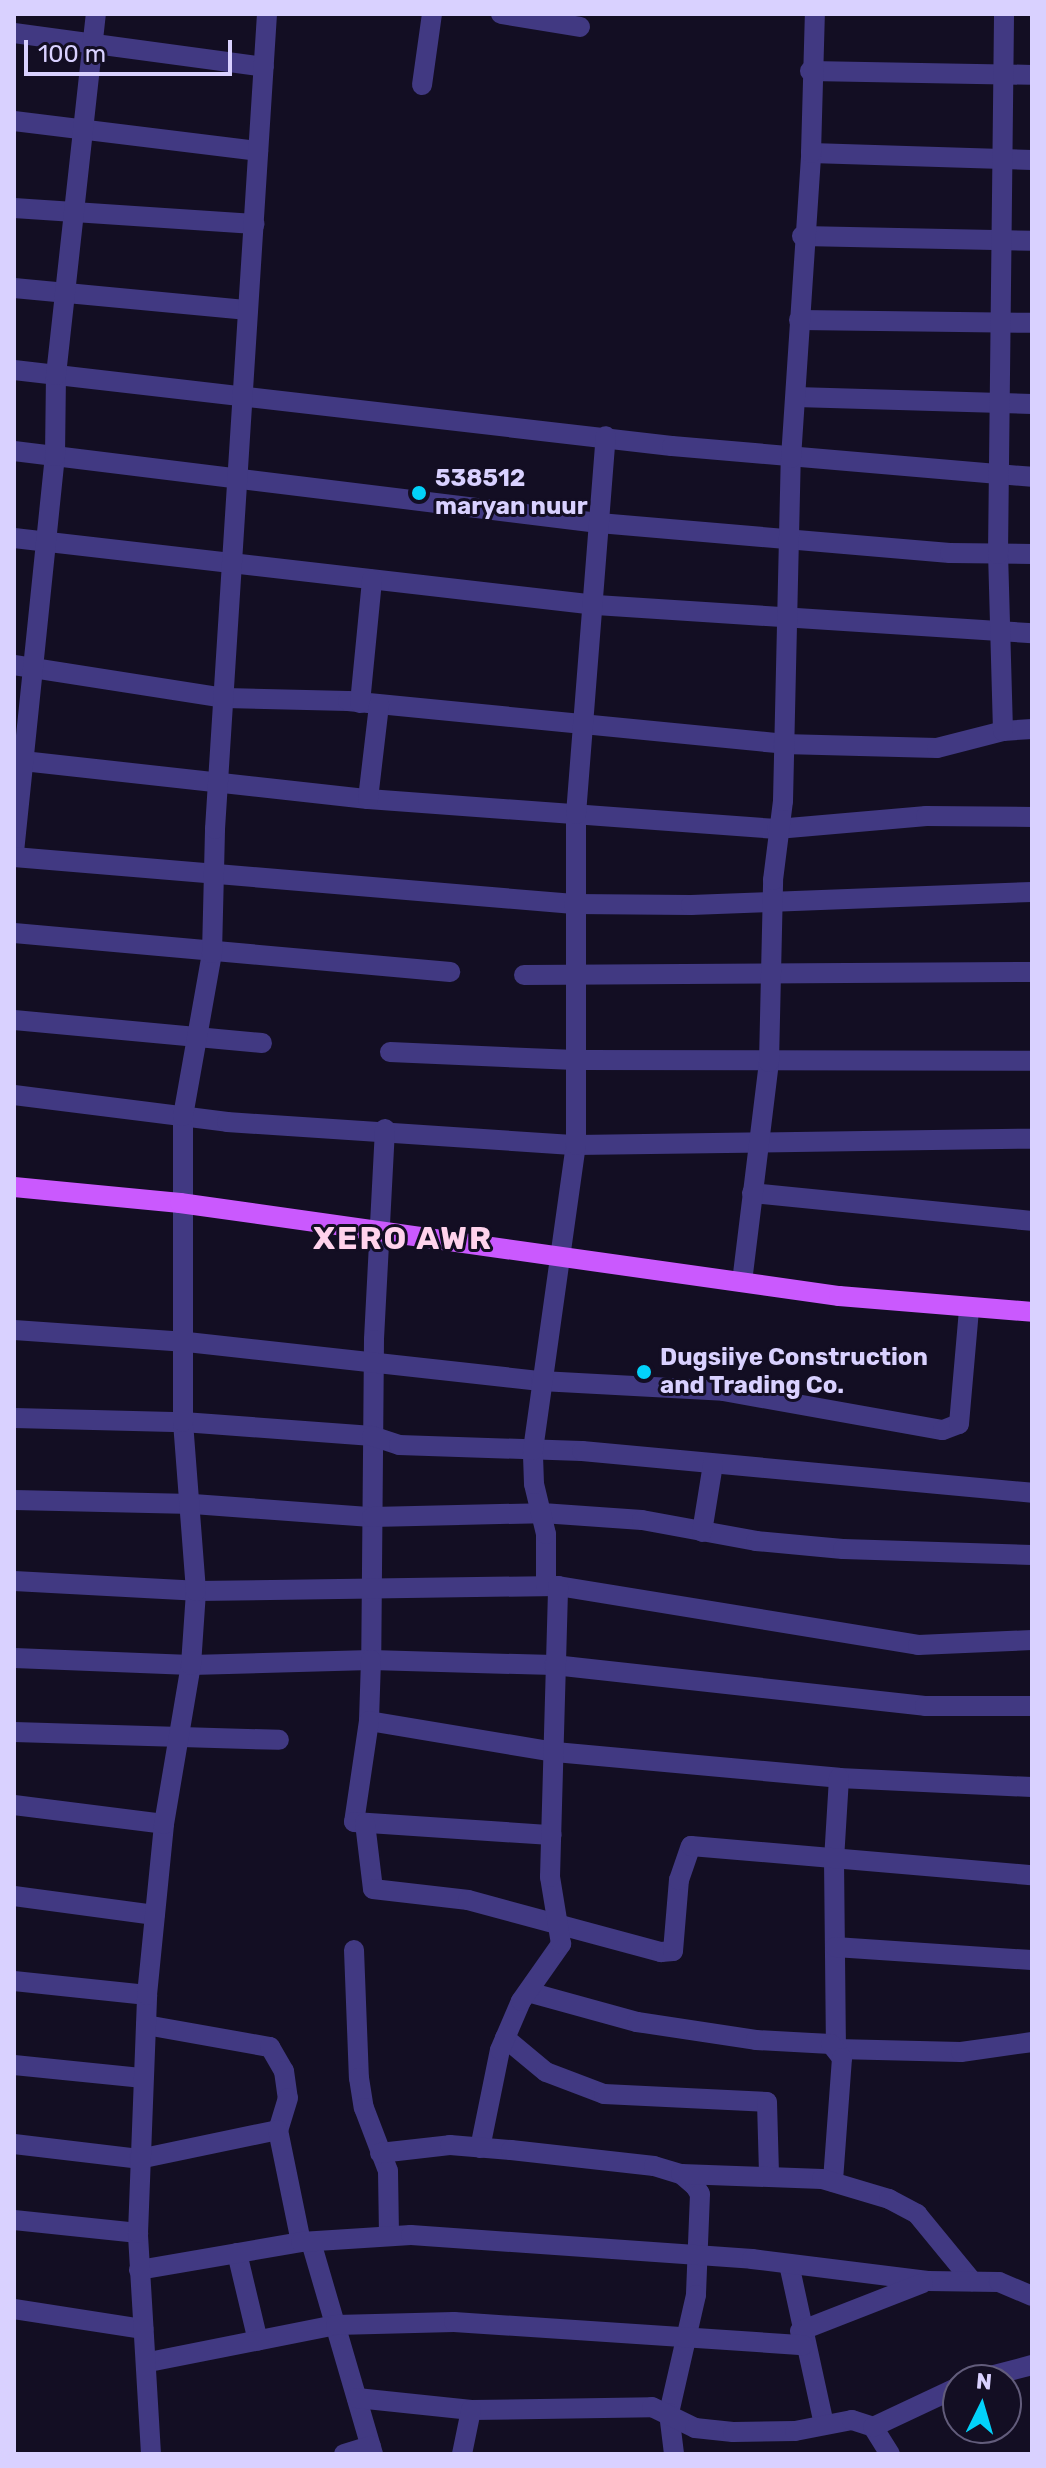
<!DOCTYPE html>
<style>
body{margin:0}
#map{position:relative;width:1046px;height:2468px;overflow:hidden;background:#130e23;font-family:Rubik,sans-serif}
div>[style]{position:absolute}
.minor>*{height:20px;margin:-10px;padding:0 10px;transform-origin:10px;border-radius:10px;background:#413982}
.major>*{height:20px;margin:-10px;padding:0 10px;transform-origin:10px;border-radius:10px;background:#ca59fe}
.dots>*{width:22px;height:22px;translate:-50% -50%;box-sizing:border-box;border:4px solid #130e23;border-radius:50%}
span{translate:-50% -50%;white-space:nowrap;text-align:center;line-height:1.15;-webkit-text-stroke:6px #130e23;paint-order:stroke}
.poi-label{font-size:24px;color:#d9d1ff;font-weight:700}
.left{translate:0 -50%;text-align:left}
.district-label{font-size:32px;color:#ffd3ec;font-weight:700;letter-spacing:2px}
.frame{position:absolute;inset:0;border:16px solid #d9d1ff;pointer-events:none}
.north{position:absolute;left:942px;top:2364px;width:80px;height:80px;box-sizing:border-box;background:#130e23;border:2px solid #625c7b;border-radius:50%;rotate:5deg;font-size:22px;font-weight:700;line-height:32px;text-align:center;color:#d9d1ff}
.north::after{content:'';display:block;margin:auto;width:28px;height:36px;background:#02d2fa;clip-path:polygon(50% 0,100% 100%,50% 72%,0 100%)}
.scale{position:absolute;left:24px;top:40px;width:208px;height:36px;box-sizing:border-box;border:4px solid #d9d1ff;border-top:0;padding-left:10px;font-size:24px;line-height:28px;white-space:nowrap;color:#d9d1ff;-webkit-text-stroke:6px #130e23;paint-order:stroke}
</style>
<div id="map">
<div class="minor">
<div style="left:501px;top:14px;width:80px;rotate:9.3deg"></div>
<div style="left:14px;top:33px;width:252px;rotate:7.7deg"></div>
<div style="left:810px;top:71px;width:222px;rotate:1deg"></div>
<div style="left:422px;top:85px;width:72px;rotate:-82deg"></div>
<div style="left:14px;top:121px;width:246px;rotate:7deg"></div>
<div style="left:811px;top:153px;width:221px;rotate:1.8deg"></div>
<div style="left:14px;top:208px;width:241px;rotate:3.8deg"></div>
<div style="left:802px;top:236px;width:230px;rotate:1.2deg"></div>
<div style="left:14px;top:288px;width:235px;rotate:5.4deg"></div>
<div style="left:799px;top:320px;width:233px;rotate:0.7deg"></div>
<div style="left:14px;top:370px;width:662px;rotate:6.59deg"></div>
<div style="left:672px;top:446px;width:361px;rotate:4.9deg"></div>
<div style="left:796px;top:397px;width:236px;rotate:1.7deg"></div>
<div style="left:14px;top:451px;width:589px;rotate:7.02deg"></div>
<div style="left:599px;top:523px;width:352px;rotate:4.9deg"></div>
<div style="left:950px;top:553px;width:82px;rotate:0.7deg"></div>
<div style="left:14px;top:538px;width:586px;rotate:6.57deg"></div>
<div style="left:596px;top:605px;width:437px;rotate:3.7deg"></div>
<div style="left:14px;top:665px;width:214px;rotate:8.9deg"></div>
<div style="left:225px;top:698px;width:123px;rotate:1.4deg"></div>
<div style="left:348px;top:701px;width:437px;rotate:5.6deg"></div>
<div style="left:783px;top:744px;width:154px;rotate:1.5deg"></div>
<div style="left:937px;top:748px;width:68px;rotate:-14.4deg"></div>
<div style="left:1003px;top:731px;width:29px;rotate:-4deg"></div>
<div style="left:360px;top:703px;width:124px;rotate:-84.4deg"></div>
<div style="left:1003px;top:731px;width:177px;rotate:-91.6deg"></div>
<div style="left:998px;top:554px;width:540px;rotate:-89.36deg"></div>
<div style="left:14px;top:760px;width:356px;rotate:6.3deg"></div>
<div style="left:368px;top:799px;width:410px;rotate:4.2deg"></div>
<div style="left:777px;top:829px;width:150px;rotate:-5deg"></div>
<div style="left:926px;top:816px;width:106px;rotate:0.5deg"></div>
<div style="left:368px;top:799px;width:95px;rotate:-83.3deg"></div>
<div style="left:14px;top:852px;width:398px;rotate:-84.1deg"></div>
<div style="left:55px;top:456px;width:81px;rotate:-89.3deg"></div>
<div style="left:56px;top:375px;width:363px;rotate:-83.7deg"></div>
<div style="left:14px;top:857px;width:562px;rotate:4.8deg"></div>
<div style="left:574px;top:904px;width:117px;rotate:0.5deg"></div>
<div style="left:691px;top:905px;width:341px;rotate:-2.2deg"></div>
<div style="left:14px;top:933px;width:438px;rotate:5.1deg"></div>
<div style="left:524px;top:975px;width:508px;rotate:-0.34deg"></div>
<div style="left:14px;top:1020px;width:249px;rotate:5.3deg"></div>
<div style="left:390px;top:1052px;width:186px;rotate:2.5deg"></div>
<div style="left:576px;top:1060px;width:456px;rotate:0.1deg"></div>
<div style="left:14px;top:1095px;width:215px;rotate:7.2deg"></div>
<div style="left:227px;top:1122px;width:350px;rotate:3.8deg"></div>
<div style="left:576px;top:1145px;width:456px;rotate:-0.8deg"></div>
<div style="left:385px;top:1129px;width:211px;rotate:93deg"></div>
<div style="left:374px;top:1340px;width:320px;rotate:90.5deg"></div>
<div style="left:371px;top:1660px;width:183px;rotate:1.6deg"></div>
<div style="left:554px;top:1665px;width:373px;rotate:6.3deg"></div>
<div style="left:925px;top:1706px;width:107px"></div>
<div style="left:752px;top:1193px;width:281px;rotate:5.7deg"></div>
<div style="left:742px;top:1282px;width:222px;rotate:-83deg"></div>
<div style="left:769px;top:1062px;width:182px;rotate:-88.7deg"></div>
<div style="left:773px;top:880px;width:80px;rotate:-82.8deg"></div>
<div style="left:783px;top:801px;width:343px;rotate:-88.7deg"></div>
<div style="left:791px;top:458px;width:306px;rotate:-86.2deg"></div>
<div style="left:811px;top:153px;width:139px;rotate:-88.4deg"></div>
<div style="left:14px;top:1330px;width:173px;rotate:4deg"></div>
<div style="left:187px;top:1342px;width:356px;rotate:6.3deg"></div>
<div style="left:541px;top:1381px;width:182px;rotate:3.1deg"></div>
<div style="left:723px;top:1391px;width:223px;rotate:10.1deg"></div>
<div style="left:943px;top:1430px;width:17px;rotate:-21deg"></div>
<div style="left:959px;top:1424px;width:115px;rotate:-85deg"></div>
<div style="left:14px;top:1418px;width:169px;rotate:1.4deg"></div>
<div style="left:183px;top:1422px;width:190px;rotate:4.2deg"></div>
<div style="left:372px;top:1436px;width:28px;rotate:18deg"></div>
<div style="left:399px;top:1445px;width:183px;rotate:1.9deg"></div>
<div style="left:582px;top:1451px;width:452px;rotate:5.3deg"></div>
<div style="left:14px;top:1500px;width:179px;rotate:1.3deg"></div>
<div style="left:193px;top:1504px;width:179px;rotate:4.2deg"></div>
<div style="left:372px;top:1517px;width:170px;rotate:-1.3deg"></div>
<div style="left:542px;top:1513px;width:100px;rotate:4deg"></div>
<div style="left:642px;top:1520px;width:116px;rotate:10.4deg"></div>
<div style="left:756px;top:1541px;width:87px;rotate:5.3deg"></div>
<div style="left:843px;top:1549px;width:189px;rotate:1.8deg"></div>
<div style="left:702px;top:1532px;width:69px;rotate:-80.8deg"></div>
<div style="left:14px;top:1581px;width:182px;rotate:3.1deg"></div>
<div style="left:196px;top:1591px;width:362px;rotate:-0.8deg"></div>
<div style="left:558px;top:1586px;width:365px;rotate:9.3deg"></div>
<div style="left:918px;top:1645px;width:114px;rotate:-2.5deg"></div>
<div style="left:546px;top:1585px;width:51px;rotate:-90deg"></div>
<div style="left:546px;top:1534px;width:51px;rotate:-103.5deg"></div>
<div style="left:534px;top:1484px;width:34px;rotate:-92deg"></div>
<div style="left:533px;top:1450px;width:308px;rotate:-82deg"></div>
<div style="left:576px;top:1145px;width:331px;rotate:-90deg"></div>
<div style="left:576px;top:814px;width:379px;rotate:-85.5deg"></div>
<div style="left:14px;top:1658px;width:177px;rotate:2.3deg"></div>
<div style="left:191px;top:1665px;width:180px;rotate:-1.6deg"></div>
<div style="left:371px;top:1660px;width:61px;rotate:91.9deg"></div>
<div style="left:369px;top:1721px;width:189px;rotate:9.5deg"></div>
<div style="left:555px;top:1752px;width:285px;rotate:5.2deg"></div>
<div style="left:839px;top:1778px;width:193px;rotate:2.7deg"></div>
<div style="left:369px;top:1721px;width:102px;rotate:98.4deg"></div>
<div style="left:354px;top:1822px;width:198px;rotate:3.8deg"></div>
<div style="left:14px;top:1732px;width:265px;rotate:1.7deg"></div>
<div style="left:839px;top:1778px;width:82px;rotate:93.5deg"></div>
<div style="left:834px;top:1860px;width:189px;rotate:89.4deg"></div>
<div style="left:836px;top:2049px;width:125px;rotate:1.4deg"></div>
<div style="left:961px;top:2052px;width:72px;rotate:-8deg"></div>
<div style="left:14px;top:1805px;width:151px;rotate:7.2deg"></div>
<div style="left:365px;top:1823px;width:66px;rotate:83.1deg"></div>
<div style="left:373px;top:1889px;width:96px;rotate:6.6deg"></div>
<div style="left:468px;top:1900px;width:200px;rotate:15.1deg"></div>
<div style="left:661px;top:1952px;width:12px;rotate:-5deg"></div>
<div style="left:673px;top:1951px;width:71px;rotate:-85.2deg"></div>
<div style="left:679px;top:1880px;width:36px;rotate:-71deg"></div>
<div style="left:691px;top:1846px;width:342px;rotate:4.9deg"></div>
<div style="left:14px;top:1896px;width:142px;rotate:7.7deg"></div>
<div style="left:835px;top:1947px;width:197px;rotate:3.8deg"></div>
<div style="left:354px;top:1950px;width:128px;rotate:87.8deg"></div>
<div style="left:359px;top:2078px;width:30px;rotate:81deg"></div>
<div style="left:364px;top:2108px;width:67px;rotate:69.1deg"></div>
<div style="left:388px;top:2171px;width:64px;rotate:89.1deg"></div>
<div style="left:14px;top:1981px;width:134px;rotate:6deg"></div>
<div style="left:528px;top:1992px;width:113px;rotate:15.4deg"></div>
<div style="left:637px;top:2022px;width:120px;rotate:8.6deg"></div>
<div style="left:756px;top:2040px;width:75px;rotate:3.1deg"></div>
<div style="left:831px;top:2044px;width:18px;rotate:52deg"></div>
<div style="left:842px;top:2058px;width:124px;rotate:94.2deg"></div>
<div style="left:146px;top:2025px;width:126px;rotate:10.1deg"></div>
<div style="left:270px;top:2047px;width:28px;rotate:60deg"></div>
<div style="left:284px;top:2071px;width:27px;rotate:82deg"></div>
<div style="left:288px;top:2098px;width:34px;rotate:107deg"></div>
<div style="left:505px;top:2038px;width:53px;rotate:39.7deg"></div>
<div style="left:546px;top:2072px;width:62px;rotate:20.8deg"></div>
<div style="left:604px;top:2094px;width:163px;rotate:2.8deg"></div>
<div style="left:767px;top:2102px;width:73px;rotate:88.4deg"></div>
<div style="left:14px;top:2065px;width:130px;rotate:5.8deg"></div>
<div style="left:14px;top:2144px;width:126px;rotate:6.8deg"></div>
<div style="left:139px;top:2159px;width:142px;rotate:-11.8deg"></div>
<div style="left:278px;top:2130px;width:114px;rotate:78.4deg"></div>
<div style="left:480px;top:2148px;width:100px;rotate:-78.5deg"></div>
<div style="left:500px;top:2050px;width:53px;rotate:-66.8deg"></div>
<div style="left:521px;top:2001px;width:70px;rotate:-54.9deg"></div>
<div style="left:561px;top:1944px;width:68px;rotate:-99.3deg"></div>
<div style="left:550px;top:1877px;width:291px;rotate:-88.4deg"></div>
<div style="left:380px;top:2153px;width:70px;rotate:-6.5deg"></div>
<div style="left:450px;top:2145px;width:61px;rotate:4.7deg"></div>
<div style="left:511px;top:2150px;width:144px;rotate:6.4deg"></div>
<div style="left:654px;top:2166px;width:28px;rotate:17deg"></div>
<div style="left:681px;top:2174px;width:18px;rotate:41deg"></div>
<div style="left:695px;top:2186px;width:9px;rotate:58deg"></div>
<div style="left:700px;top:2194px;width:101px;rotate:92.3deg"></div>
<div style="left:696px;top:2295px;width:121px;rotate:102.9deg"></div>
<div style="left:669px;top:2413px;width:41px;rotate:83deg"></div>
<div style="left:681px;top:2174px;width:141px;rotate:2deg"></div>
<div style="left:822px;top:2179px;width:70px;rotate:16.6deg"></div>
<div style="left:889px;top:2199px;width:32px;rotate:28deg"></div>
<div style="left:917px;top:2214px;width:87px;rotate:50.6deg"></div>
<div style="left:14px;top:2220px;width:125px;rotate:6deg"></div>
<div style="left:311px;top:2242px;width:221px;rotate:73.7deg"></div>
<div style="left:237px;top:2253px;width:90px;rotate:76.6deg"></div>
<div style="left:789px;top:2264px;width:164px;rotate:77.7deg"></div>
<div style="left:139px;top:2270px;width:164px;rotate:-9.8deg"></div>
<div style="left:301px;top:2242px;width:110px;rotate:-3.6deg"></div>
<div style="left:411px;top:2235px;width:342px;rotate:4deg"></div>
<div style="left:752px;top:2259px;width:177px;rotate:7.1deg"></div>
<div style="left:928px;top:2281px;width:71px;rotate:0.8deg"></div>
<div style="left:999px;top:2282px;width:36px;rotate:23deg"></div>
<div style="left:14px;top:2309px;width:131px;rotate:8.8deg"></div>
<div style="left:800px;top:2331px;width:132px;rotate:-21.3deg"></div>
<div style="left:149px;top:2362px;width:191px;rotate:-11.2deg"></div>
<div style="left:336px;top:2325px;width:118px;rotate:-1.5deg"></div>
<div style="left:454px;top:2322px;width:350px;rotate:3.8deg"></div>
<div style="left:975px;top:2380px;width:59px;rotate:-14.7deg"></div>
<div style="left:357px;top:2398px;width:115px;rotate:6deg"></div>
<div style="left:471px;top:2410px;width:181px;rotate:-0.9deg"></div>
<div style="left:652px;top:2407px;width:48px;rotate:26deg"></div>
<div style="left:695px;top:2428px;width:38px;rotate:6deg"></div>
<div style="left:733px;top:2432px;width:62px;rotate:-0.9deg"></div>
<div style="left:795px;top:2431px;width:58px;rotate:-10.9deg"></div>
<div style="left:852px;top:2420px;width:22px;rotate:18deg"></div>
<div style="left:873px;top:2427px;width:32px;rotate:58deg"></div>
<div style="left:873px;top:2427px;width:94px;rotate:-25.2deg"></div>
<div style="left:151px;top:2454px;width:221px;rotate:-93.4deg"></div>
<div style="left:138px;top:2233px;width:238px;rotate:-87.8deg"></div>
<div style="left:147px;top:1995px;width:172px;rotate:-84.3deg"></div>
<div style="left:164px;top:1824px;width:161px;rotate:-80.4deg"></div>
<div style="left:191px;top:1665px;width:74px;rotate:-86.1deg"></div>
<div style="left:196px;top:1591px;width:169px;rotate:-94.4deg"></div>
<div style="left:183px;top:1422px;width:306px;rotate:-90deg"></div>
<div style="left:183px;top:1116px;width:166px;rotate:-79.9deg"></div>
<div style="left:212px;top:953px;width:124px;rotate:-88.6deg"></div>
<div style="left:215px;top:829px;width:817px;rotate:-86.35deg"></div>
<div style="left:344px;top:2454px;width:28px;rotate:-17deg"></div>
<div style="left:462px;top:2454px;width:45px;rotate:-78.4deg"></div>
</div>
<div class="major">
<div style="left:14px;top:1187px;width:167px;rotate:5.5deg"></div>
<div style="left:180px;top:1203px;width:666px;rotate:8.03deg"></div>
<div style="left:839px;top:1296px;width:194px;rotate:4.7deg"></div>
</div>
<div class="dots">
<div style="left:419px;top:493px;background:#02d2fa"></div>
<div style="left:644px;top:1372px;background:#02d2fa"></div>
</div>
<div class="poi-label">
<span class="left" style="left:435px;top:493px">538512<br>maryan nuur</span>
<span class="left" style="left:660px;top:1372px">Dugsiiye Construction<br>and Trading Co.</span>
</div>
<div class="district-label">
<span style="left:403px;top:1238px">XERO AWR</span>
</div>
<div class="frame"></div>
<div class="north">N</div>
<div class="scale">100 m</div>
</div>
